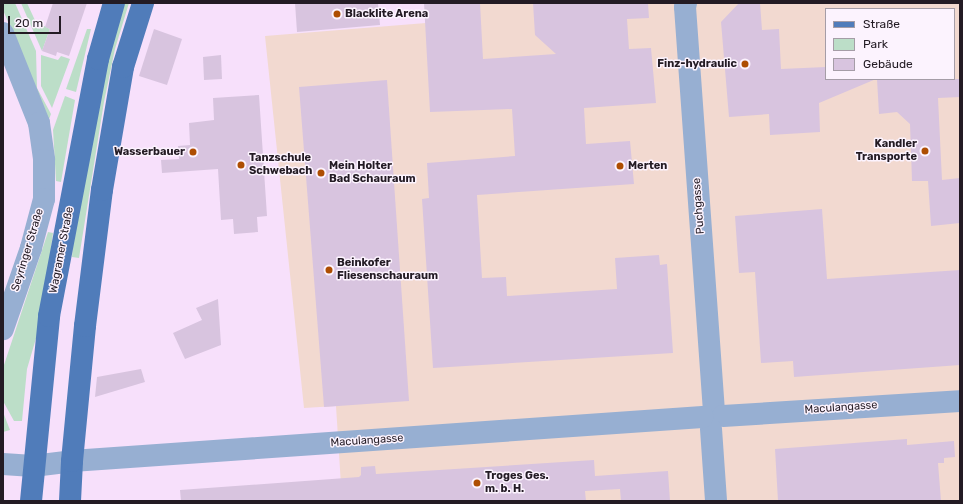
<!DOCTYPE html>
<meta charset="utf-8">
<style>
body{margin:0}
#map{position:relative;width:963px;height:504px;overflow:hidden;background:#f7e0fb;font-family:Rubik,sans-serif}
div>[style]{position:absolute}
.industrial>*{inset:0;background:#f2d9d0}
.green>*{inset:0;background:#bcdec8}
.building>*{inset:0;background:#d8c4df}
.minor>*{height:22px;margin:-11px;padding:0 11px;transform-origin:11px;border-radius:11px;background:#97afd2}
.major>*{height:22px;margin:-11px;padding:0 11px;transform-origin:11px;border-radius:11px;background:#507cba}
.dots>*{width:11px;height:11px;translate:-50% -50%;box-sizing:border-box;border:2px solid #fcf3fe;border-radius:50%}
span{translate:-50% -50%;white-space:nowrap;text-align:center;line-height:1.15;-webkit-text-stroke:3px #fcf3fe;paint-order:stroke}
.poi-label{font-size:11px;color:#231b24;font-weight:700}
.left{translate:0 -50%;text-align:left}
.right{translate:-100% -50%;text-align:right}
.street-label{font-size:11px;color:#231b24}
.frame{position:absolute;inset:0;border:4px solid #231b24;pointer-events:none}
.legend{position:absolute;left:825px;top:8px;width:130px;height:72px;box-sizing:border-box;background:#fcf3fe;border:1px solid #a59da7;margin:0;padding:5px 7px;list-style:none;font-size:12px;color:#231b24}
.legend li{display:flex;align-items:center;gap:8px;height:20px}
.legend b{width:20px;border:1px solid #a59da7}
.scale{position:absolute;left:8px;top:16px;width:53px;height:18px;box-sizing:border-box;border:2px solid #231b24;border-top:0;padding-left:5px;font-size:12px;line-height:14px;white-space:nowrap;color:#231b24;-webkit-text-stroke:3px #fcf3fe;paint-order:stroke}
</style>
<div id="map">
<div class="industrial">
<div style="clip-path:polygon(evenodd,425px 3px,960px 3px,960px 501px,342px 501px,336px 406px,304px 408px,265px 36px,426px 23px,425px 3px,826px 9px,954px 9px,954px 79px,826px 79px,826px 9px)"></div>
</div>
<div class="green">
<div style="clip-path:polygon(3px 3px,15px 3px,36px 51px,37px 88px,51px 114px,48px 122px,38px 93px,3px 10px)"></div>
<div style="clip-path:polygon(21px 3px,27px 3px,39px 29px,44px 26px,50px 29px,42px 51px)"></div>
<div style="clip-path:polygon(117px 3px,129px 3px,115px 49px,104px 102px,79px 258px,72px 257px,76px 194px)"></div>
<div style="clip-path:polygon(87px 29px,91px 29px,76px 92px,66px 89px)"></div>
<div style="clip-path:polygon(41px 55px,58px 60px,61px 56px,70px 59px,52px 108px,41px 86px)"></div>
<div style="clip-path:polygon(65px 96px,75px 100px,61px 182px,56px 181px,53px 130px)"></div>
<div style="clip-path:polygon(48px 232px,53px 233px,42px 318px,27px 369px,22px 421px,14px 421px,3px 401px,3px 368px)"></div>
<div style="clip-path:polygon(3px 412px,10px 430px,3px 432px)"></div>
</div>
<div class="building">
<div style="clip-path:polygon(53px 3px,87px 3px,69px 56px,57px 52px,56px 56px,42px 51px,50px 29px,45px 27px)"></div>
<div style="clip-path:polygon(295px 3px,378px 3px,380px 25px,297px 32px)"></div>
<div style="clip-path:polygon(424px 3px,480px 3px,483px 59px,556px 54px,535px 35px,533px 3px,648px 3px,649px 18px,627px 19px,629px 49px,651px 48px,656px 103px,584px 108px,586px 144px,630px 141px,634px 184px,477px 195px,482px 278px,506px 277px,507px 296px,617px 289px,615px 258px,659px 255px,660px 265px,667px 264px,673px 353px,433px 368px,422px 199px,429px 198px,427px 163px,515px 156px,512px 109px,430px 112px)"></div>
<div style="clip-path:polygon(739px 3px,760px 3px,762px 30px,779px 29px,781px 69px,826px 67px,826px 79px,876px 79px,819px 103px,820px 132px,770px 135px,769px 114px,729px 117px,721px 22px)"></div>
<div style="clip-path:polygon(154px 29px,182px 39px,167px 85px,139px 76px)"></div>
<div style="clip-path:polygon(221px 55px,222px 79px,204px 80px,203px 57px)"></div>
<div style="clip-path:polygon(877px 79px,960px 79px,960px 97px,938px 98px,942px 180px,960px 178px,960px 223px,931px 226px,928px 181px,912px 181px,910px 124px,897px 112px,879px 114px)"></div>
<div style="clip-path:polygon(387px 80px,409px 401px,324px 407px,299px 87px)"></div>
<div style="clip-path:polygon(259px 95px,267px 216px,257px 217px,258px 232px,234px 234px,233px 219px,221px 220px,218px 169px,162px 173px,161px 160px,179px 159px,178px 146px,190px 145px,189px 123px,214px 120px,213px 98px)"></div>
<div style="clip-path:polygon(822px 209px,827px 279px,960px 270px,960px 365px,794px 377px,793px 361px,761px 363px,755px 272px,739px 273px,735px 216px)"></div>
<div style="clip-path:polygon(218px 299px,221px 345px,185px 359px,173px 333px,202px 320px,196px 308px)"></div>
<div style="clip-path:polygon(141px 369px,145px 382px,95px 397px,97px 377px)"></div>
<div style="clip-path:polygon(907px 439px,907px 445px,954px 441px,955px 457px,944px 458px,944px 463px,938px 463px,941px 501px,778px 501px,775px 449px)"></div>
<div style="clip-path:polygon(594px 460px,595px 476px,668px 471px,670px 501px,621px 501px,620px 489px,585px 491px,586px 501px,181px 501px,180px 490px,359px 477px,361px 475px,361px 467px,375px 466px,376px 474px)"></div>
</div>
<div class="minor">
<div style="left:686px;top:3px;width:4px;rotate:104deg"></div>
<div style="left:685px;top:7px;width:402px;rotate:85.9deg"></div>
<div style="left:3px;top:33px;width:97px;rotate:68.2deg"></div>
<div style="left:39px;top:123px;width:37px;rotate:82deg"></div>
<div style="left:44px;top:160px;width:39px;rotate:90deg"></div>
<div style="left:44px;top:199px;width:51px;rotate:104.9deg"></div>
<div style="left:31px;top:248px;width:86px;rotate:109.1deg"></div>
<div style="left:723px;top:416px;width:237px;rotate:-3.6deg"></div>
<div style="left:711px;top:429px;width:72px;rotate:86deg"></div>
<div style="left:3px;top:464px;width:30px;rotate:4deg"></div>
<div style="left:33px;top:466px;width:39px;rotate:-7deg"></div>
<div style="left:72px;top:461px;width:632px;rotate:-4deg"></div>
</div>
<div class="major">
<div style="left:31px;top:501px;width:186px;rotate:-84.4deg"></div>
<div style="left:49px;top:316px;width:262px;rotate:-79.2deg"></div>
<div style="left:98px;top:59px;width:58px;rotate:-74.1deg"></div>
<div style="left:70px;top:501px;width:40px;rotate:-87.1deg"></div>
<div style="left:72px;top:461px;width:136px;rotate:-84.5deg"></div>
<div style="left:85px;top:326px;width:137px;rotate:-82.9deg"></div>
<div style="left:102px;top:190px;width:125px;rotate:-80.3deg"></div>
<div style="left:123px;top:67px;width:67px;rotate:-72.6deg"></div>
</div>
<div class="dots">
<div style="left:337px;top:14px;background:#ae4e02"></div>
<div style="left:745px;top:64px;background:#ae4e02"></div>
<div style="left:925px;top:151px;background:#ae4e02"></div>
<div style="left:193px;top:152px;background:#ae4e02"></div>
<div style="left:241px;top:165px;background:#ae4e02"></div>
<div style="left:620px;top:166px;background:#ae4e02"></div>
<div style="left:321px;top:173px;background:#ae4e02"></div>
<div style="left:329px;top:270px;background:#ae4e02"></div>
<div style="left:477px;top:483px;background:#ae4e02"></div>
</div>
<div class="poi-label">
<span class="left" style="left:345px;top:14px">Blacklite Arena</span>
<span class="right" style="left:737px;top:64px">Finz-hydraulic</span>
<span class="right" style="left:917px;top:151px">Kandler<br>Transporte</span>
<span class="right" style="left:185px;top:152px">Wasserbauer</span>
<span class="left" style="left:249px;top:165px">Tanzschule<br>Schwebach</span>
<span class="left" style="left:628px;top:166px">Merten</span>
<span class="left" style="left:329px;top:173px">Mein Holter<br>Bad Schauraum</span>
<span class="left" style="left:337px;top:270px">Beinkofer<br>Fliesenschauraum</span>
<span class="left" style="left:485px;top:483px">Troges Ges.<br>m. b. H.</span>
</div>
<div class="street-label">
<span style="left:699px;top:206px;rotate:-94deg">Puchgasse</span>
<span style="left:28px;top:250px;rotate:-73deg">Seyringer Straße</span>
<span style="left:62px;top:250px;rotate:-79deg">Wagramer Straße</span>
<span style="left:841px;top:408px;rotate:-4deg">Maculangasse</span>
<span style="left:367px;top:441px;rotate:-4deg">Maculangasse</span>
</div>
<div class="frame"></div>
<ul class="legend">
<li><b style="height:5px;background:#507cba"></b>Straße</li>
<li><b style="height:11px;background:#bcdec8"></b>Park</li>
<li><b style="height:11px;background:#d8c4df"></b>Gebäude</li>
</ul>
<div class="scale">20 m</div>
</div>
